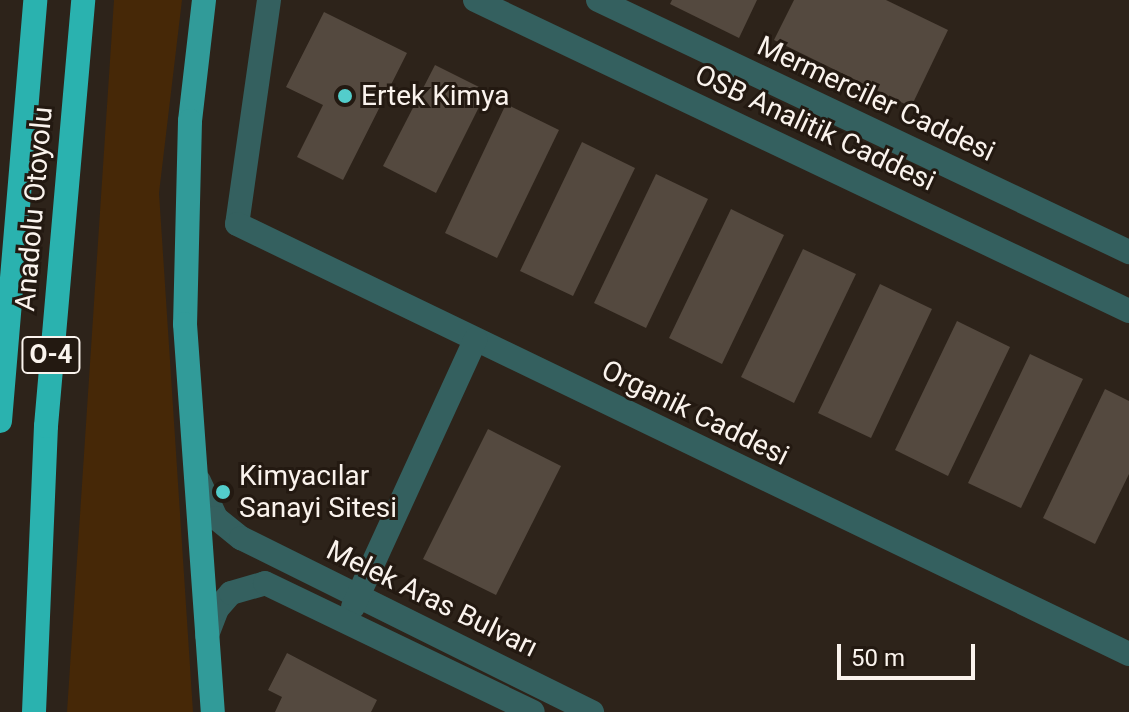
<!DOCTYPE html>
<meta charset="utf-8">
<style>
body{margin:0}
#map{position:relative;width:1129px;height:712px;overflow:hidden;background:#2d231a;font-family:Roboto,sans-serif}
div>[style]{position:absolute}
.green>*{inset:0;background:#462807}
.building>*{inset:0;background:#54493f}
.minor>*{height:24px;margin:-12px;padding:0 12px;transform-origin:12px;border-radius:12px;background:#34605f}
.major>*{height:24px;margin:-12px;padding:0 12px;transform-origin:12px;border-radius:12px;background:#319b99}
.highway>*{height:24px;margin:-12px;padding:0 12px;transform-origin:12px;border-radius:12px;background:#2ab2af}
.dots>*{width:22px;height:22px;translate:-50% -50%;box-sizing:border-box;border:4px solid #231911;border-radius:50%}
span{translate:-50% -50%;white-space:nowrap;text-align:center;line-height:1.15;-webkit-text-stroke:6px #231911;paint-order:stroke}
.shield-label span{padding:2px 6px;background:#231911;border:2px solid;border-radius:6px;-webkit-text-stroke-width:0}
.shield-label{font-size:26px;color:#faf3ed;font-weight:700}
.poi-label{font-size:28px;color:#faf3ed}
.left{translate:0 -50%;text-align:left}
.street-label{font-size:28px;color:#faf3ed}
.scale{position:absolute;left:837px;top:644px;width:138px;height:36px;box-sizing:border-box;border:4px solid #faf3ed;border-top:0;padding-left:10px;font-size:24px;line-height:28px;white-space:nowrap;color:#faf3ed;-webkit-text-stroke:6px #231911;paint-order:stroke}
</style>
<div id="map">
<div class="green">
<div style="clip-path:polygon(114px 0,182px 0,159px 193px,193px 712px,67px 712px)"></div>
</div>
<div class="building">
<div style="clip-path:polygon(672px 0,757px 0,739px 38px,670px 4px)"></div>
<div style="clip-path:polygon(794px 0,886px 0,948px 30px,911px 107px,774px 40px)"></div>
<div style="clip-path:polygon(324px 12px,407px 53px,343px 180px,297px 157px,323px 105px,286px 87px)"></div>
<div style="clip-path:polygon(435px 65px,487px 91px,436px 193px,383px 166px)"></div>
<div style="clip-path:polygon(506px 104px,559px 130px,497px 258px,445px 233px)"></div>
<div style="clip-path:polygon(582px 142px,635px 168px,573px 296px,520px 271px)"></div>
<div style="clip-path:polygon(656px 174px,708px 199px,646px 328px,594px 303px)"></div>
<div style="clip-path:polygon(731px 209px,784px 235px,722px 364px,669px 338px)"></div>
<div style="clip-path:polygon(803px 249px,856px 274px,794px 403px,741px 377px)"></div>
<div style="clip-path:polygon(880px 284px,932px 309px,871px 438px,818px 413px)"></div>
<div style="clip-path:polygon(957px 321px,1010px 347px,948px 476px,895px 450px)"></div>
<div style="clip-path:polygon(1030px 354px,1083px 379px,1021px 508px,968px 483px)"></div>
<div style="clip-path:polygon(1105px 389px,1129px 401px,1129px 474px,1095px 544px,1043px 518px)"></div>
<div style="clip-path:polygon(488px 429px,561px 466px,496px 595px,423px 559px)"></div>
<div style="clip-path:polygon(287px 653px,377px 700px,371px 712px,275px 712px,282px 697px,268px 690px)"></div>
</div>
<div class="minor">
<div style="left:269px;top:0;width:226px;rotate:98.1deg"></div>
<div style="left:237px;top:224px;width:990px;rotate:25.74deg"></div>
<div style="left:475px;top:0;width:724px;rotate:25.43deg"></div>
<div style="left:598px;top:0;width:588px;rotate:25.39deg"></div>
<div style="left:199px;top:481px;width:41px;rotate:65.3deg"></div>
<div style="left:216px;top:518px;width:32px;rotate:39deg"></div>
<div style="left:241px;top:538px;width:392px;rotate:26.4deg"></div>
<div style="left:353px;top:607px;width:294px;rotate:-65.4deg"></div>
<div style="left:207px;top:635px;width:28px;rotate:-69deg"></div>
<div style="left:217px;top:609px;width:21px;rotate:-49deg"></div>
<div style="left:231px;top:593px;width:35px;rotate:-16deg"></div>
<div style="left:265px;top:583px;width:297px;rotate:25.7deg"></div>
</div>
<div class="major">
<div style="left:204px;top:0;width:122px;rotate:96.6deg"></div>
<div style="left:190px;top:121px;width:203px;rotate:91.4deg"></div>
<div style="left:185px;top:324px;width:389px;rotate:85.9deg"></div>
</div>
<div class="highway">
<div style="left:0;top:421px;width:422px;rotate:-85.2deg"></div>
<div style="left:34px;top:712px;width:286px;rotate:-87.6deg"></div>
<div style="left:46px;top:426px;width:428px;rotate:-85deg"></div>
</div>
<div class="dots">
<div style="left:345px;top:96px;background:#53cdcb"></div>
<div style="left:223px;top:492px;background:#53cdcb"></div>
</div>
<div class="shield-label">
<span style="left:51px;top:355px">O-4</span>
</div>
<div class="poi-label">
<span class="left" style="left:361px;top:96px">Ertek Kimya</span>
<span class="left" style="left:239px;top:492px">Kimyacılar<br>Sanayi Sitesi</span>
</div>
<div class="street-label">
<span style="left:876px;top:99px;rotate:25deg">Mermerciler Caddesi</span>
<span style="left:815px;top:128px;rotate:25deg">OSB Analitik Caddesi</span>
<span style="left:34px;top:209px;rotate:-85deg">Anadolu Otoyolu</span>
<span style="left:695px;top:413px;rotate:26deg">Organik Caddesi</span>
<span style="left:432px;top:599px;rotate:26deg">Melek Aras Bulvarı</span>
</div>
<div class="scale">50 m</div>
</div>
